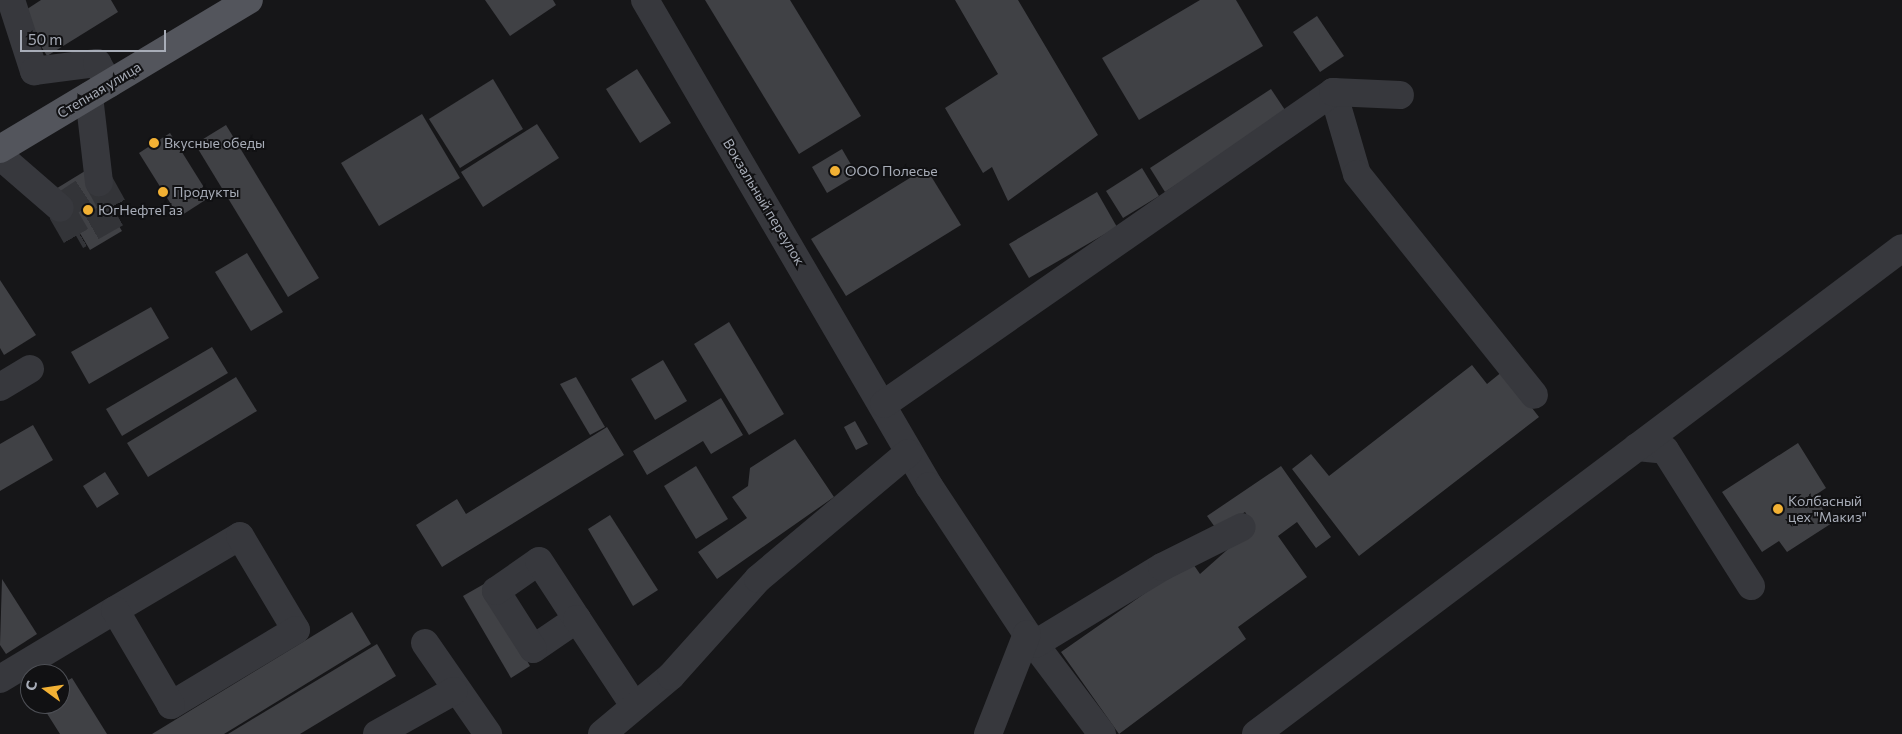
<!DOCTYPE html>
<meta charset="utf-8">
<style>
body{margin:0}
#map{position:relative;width:1902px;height:734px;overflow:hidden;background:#161618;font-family:Commissioner,sans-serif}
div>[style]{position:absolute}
.building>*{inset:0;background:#404145}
.minor-tunnel>*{height:28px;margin-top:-14px;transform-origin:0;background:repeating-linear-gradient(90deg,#333438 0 28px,transparent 0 42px)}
.minor>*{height:28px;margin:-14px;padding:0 14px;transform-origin:14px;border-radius:14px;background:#37383d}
.major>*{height:28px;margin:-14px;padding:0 14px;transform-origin:14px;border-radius:14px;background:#53555c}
.dots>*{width:14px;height:14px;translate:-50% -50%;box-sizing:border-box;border:2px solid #111113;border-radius:50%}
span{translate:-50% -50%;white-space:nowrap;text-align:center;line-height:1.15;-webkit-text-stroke:4px #111113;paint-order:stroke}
.street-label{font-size:14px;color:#a8adb8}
.poi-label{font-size:14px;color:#a8adb8}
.left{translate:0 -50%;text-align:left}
.north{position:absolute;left:20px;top:664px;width:50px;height:50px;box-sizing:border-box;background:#111113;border:1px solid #4d4f55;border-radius:50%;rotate:284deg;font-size:14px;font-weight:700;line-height:20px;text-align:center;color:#a8adb8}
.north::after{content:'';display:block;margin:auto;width:18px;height:22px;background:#f2b134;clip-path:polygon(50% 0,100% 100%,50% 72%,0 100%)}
.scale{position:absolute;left:20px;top:30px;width:146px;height:22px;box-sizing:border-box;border:2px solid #a8adb8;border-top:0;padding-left:6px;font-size:15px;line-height:18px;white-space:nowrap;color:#a8adb8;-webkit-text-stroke:4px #111113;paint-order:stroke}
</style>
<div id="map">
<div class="building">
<div style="clip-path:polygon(41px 0,111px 0,118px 12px,47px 56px,21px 13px)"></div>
<div style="clip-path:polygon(485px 0,553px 0,556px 5px,510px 36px)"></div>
<div style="clip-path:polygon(705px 0,790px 0,861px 116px,799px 154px)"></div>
<div style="clip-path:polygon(955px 0,1018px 0,1098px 135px,1008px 201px,992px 167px,983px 173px,945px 108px,998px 74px)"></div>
<div style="clip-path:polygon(1200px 0,1236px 0,1263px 46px,1139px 120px,1102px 58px)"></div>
<div style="clip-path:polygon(1317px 16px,1344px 56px,1320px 72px,1293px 32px)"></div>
<div style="clip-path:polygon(637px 69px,671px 123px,640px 143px,606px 89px)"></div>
<div style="clip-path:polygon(493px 79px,523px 129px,460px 168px,429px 119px)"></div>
<div style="clip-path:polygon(1271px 89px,1287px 113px,1165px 192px,1150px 168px)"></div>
<div style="clip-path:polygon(422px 114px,460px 178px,379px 226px,341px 163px)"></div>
<div style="clip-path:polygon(537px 124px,559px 158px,483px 207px,461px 172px)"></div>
<div style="clip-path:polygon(226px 125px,319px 278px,288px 297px,195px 144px)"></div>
<div style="clip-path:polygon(170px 133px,210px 197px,179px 217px,139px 153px)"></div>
<div style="clip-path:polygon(842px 149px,857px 175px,827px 193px,812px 167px)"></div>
<div style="clip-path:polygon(926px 168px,961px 225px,846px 296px,811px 239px)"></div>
<div style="clip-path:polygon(1142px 168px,1159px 196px,1123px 218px,1106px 191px)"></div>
<div style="clip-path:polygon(85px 171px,122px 231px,90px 250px,54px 190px)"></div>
<div style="clip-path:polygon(1097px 192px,1117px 227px,1029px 278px,1009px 244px)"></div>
<div style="clip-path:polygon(247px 253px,283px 312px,251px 331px,215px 272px)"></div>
<div style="clip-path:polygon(0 280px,36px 335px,4px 355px,0 348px)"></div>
<div style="clip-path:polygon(151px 307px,169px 338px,89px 384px,71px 352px)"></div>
<div style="clip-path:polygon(729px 322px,784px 414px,749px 435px,694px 344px)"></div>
<div style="clip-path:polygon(212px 347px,228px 373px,122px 436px,106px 409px)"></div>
<div style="clip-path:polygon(663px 360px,687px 401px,655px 420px,631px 379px)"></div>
<div style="clip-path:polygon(1472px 365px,1487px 384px,1503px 371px,1539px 417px,1359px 556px,1292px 469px,1311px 454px,1329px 476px)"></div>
<div style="clip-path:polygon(236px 377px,257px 411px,148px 477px,127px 443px)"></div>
<div style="clip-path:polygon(576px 377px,605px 427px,590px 435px,560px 384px)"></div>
<div style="clip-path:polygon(721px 398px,743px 435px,711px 454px,703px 441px,647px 475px,633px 451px)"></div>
<div style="clip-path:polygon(855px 421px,868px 444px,856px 450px,844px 427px)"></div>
<div style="clip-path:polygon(33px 425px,53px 460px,0 491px,0 444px)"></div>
<div style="clip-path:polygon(607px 427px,624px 455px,442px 567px,416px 525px,457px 499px,466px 514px)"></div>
<div style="clip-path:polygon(795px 439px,834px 497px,717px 579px,698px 552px,747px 518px,732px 497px,748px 486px,750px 468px)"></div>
<div style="clip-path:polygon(1798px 443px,1826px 488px,1814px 496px,1832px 523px,1787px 552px,1779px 541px,1762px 552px,1722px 492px)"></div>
<div style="clip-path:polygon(696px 466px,728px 519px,696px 539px,664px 486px)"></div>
<div style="clip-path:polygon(1281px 466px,1331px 537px,1316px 548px,1297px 522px,1278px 536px,1307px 577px,1238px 627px,1246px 639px,1119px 734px,1061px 652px,1191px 561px,1200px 574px,1254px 526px,1245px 512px,1217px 530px,1207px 516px)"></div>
<div style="clip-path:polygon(105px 472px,119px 494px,97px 508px,83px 486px)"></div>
<div style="clip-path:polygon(610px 515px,658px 590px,633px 606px,588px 529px)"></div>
<div style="clip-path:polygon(2px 579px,37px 634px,6px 654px,0 645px)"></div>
<div style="clip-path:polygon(484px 584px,530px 666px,511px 678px,463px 596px)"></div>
<div style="clip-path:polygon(352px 612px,371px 644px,224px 734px,152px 734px)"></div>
<div style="clip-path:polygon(377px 644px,396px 676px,300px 734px,228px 734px)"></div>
<div style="clip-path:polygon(72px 678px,107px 734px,60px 734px,41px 704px,60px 704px,60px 685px)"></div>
</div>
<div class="minor-tunnel">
<div style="left:99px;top:182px;width:35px;rotate:61deg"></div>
<div style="left:116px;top:213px;width:46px;rotate:150.1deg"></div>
<div style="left:76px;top:236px;width:32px;rotate:-120deg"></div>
<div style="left:60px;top:208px;width:47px;rotate:-33.7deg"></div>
</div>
<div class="minor">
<div style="left:11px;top:0;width:75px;rotate:72.1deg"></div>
<div style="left:34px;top:71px;width:64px;rotate:-7.2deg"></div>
<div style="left:97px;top:63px;width:24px;rotate:60deg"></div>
<div style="left:645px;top:0;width:563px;rotate:59.7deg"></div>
<div style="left:929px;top:486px;width:178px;rotate:56.5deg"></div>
<div style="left:1027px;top:634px;width:125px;rotate:53.1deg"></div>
<div style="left:1333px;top:92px;width:85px;rotate:73.7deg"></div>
<div style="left:1357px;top:174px;width:283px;rotate:51.3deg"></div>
<div style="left:89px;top:96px;width:87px;rotate:83.4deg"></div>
<div style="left:0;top:156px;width:79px;rotate:40.9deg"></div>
<div style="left:0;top:387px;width:35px;rotate:-31deg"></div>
<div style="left:884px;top:404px;width:547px;rotate:-34.79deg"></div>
<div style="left:1333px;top:92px;width:67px;rotate:2.6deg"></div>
<div style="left:1637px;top:447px;width:28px;rotate:6deg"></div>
<div style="left:1665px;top:450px;width:161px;rotate:57.7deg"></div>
<div style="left:577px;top:619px;width:53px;rotate:145.7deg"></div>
<div style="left:533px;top:649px;width:69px;rotate:-122.5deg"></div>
<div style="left:496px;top:591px;width:52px;rotate:-34.9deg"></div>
<div style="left:539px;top:561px;width:69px;rotate:56.8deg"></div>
<div style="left:577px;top:619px;width:102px;rotate:56.6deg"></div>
<div style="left:425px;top:643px;width:111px;rotate:55.3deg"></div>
<div style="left:1035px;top:644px;width:149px;rotate:-31.2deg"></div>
<div style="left:1162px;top:567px;width:89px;rotate:-26.6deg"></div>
<div style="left:0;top:679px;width:134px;rotate:-31deg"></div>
<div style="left:115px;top:610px;width:145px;rotate:-30.6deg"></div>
<div style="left:240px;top:536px;width:109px;rotate:59.2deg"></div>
<div style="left:296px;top:630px;width:146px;rotate:149deg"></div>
<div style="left:171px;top:705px;width:110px;rotate:-120.5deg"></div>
<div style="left:377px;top:734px;width:88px;rotate:-29.2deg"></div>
<div style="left:602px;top:734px;width:90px;rotate:-40deg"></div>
<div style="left:671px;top:676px;width:130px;rotate:-48.1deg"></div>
<div style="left:758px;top:579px;width:196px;rotate:-40deg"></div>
<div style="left:988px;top:734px;width:107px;rotate:-68.7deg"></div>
<div style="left:1256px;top:734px;width:808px;rotate:-36.95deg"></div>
</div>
<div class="major">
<div style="left:0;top:149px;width:290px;rotate:-30.9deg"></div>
</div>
<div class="dots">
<div style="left:154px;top:143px;background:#f2b134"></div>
<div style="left:835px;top:171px;background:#f2b134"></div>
<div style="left:163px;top:192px;background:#f2b134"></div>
<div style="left:88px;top:210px;background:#f2b134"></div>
<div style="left:1778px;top:509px;background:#f2b134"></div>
</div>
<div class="street-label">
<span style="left:99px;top:90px;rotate:-31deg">Степная улица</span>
<span style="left:764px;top:202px;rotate:59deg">Вокзальный переулок</span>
</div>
<div class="poi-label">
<span class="left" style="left:164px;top:143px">Вкусные обеды</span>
<span class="left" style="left:845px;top:171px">ООО Полесье</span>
<span class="left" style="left:173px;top:192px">Продукты</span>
<span class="left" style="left:98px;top:210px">ЮгНефтеГаз</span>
<span class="left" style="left:1788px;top:509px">Колбасный<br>цех "Макиз"</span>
</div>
<div class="north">С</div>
<div class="scale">50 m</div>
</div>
